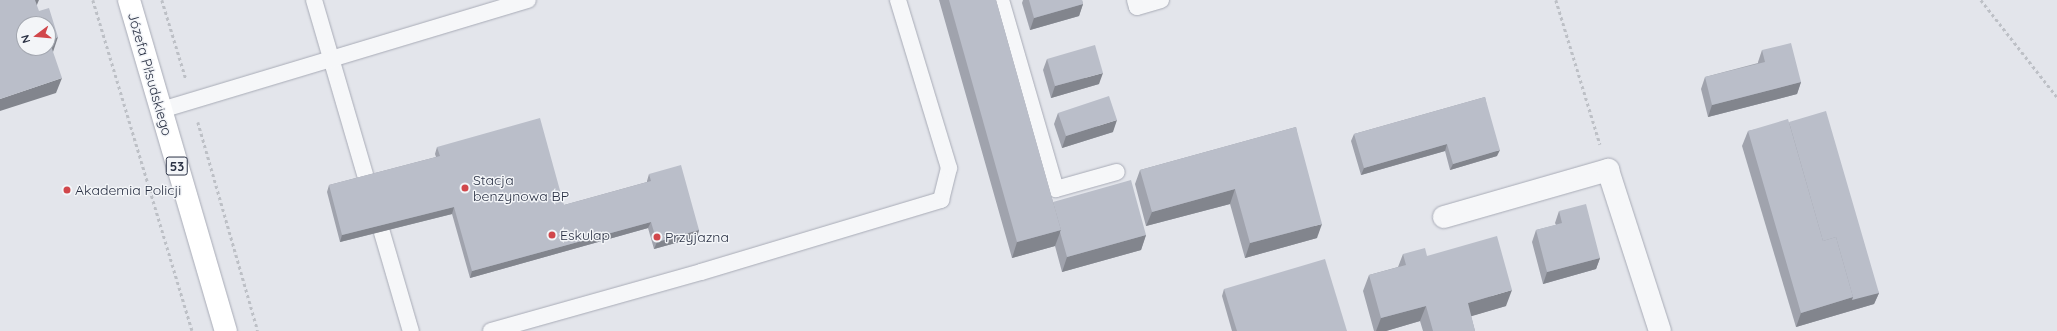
<!DOCTYPE html>
<meta charset="utf-8">
<style>
body{margin:0}
#map{position:relative;width:2057px;height:331px;overflow:hidden;background:#e3e5eb;font-family:Quicksand,sans-serif}
div>[style]{position:absolute}
.path>*{height:2.5px;margin-top:-1.25px;transform-origin:0;background:repeating-linear-gradient(90deg,#bdc0c6 0 3px,transparent 0 6px)}
.roads{filter:drop-shadow(0 0 1px #a8abb6) drop-shadow(0 0 1px #a8abb6)}
.service>*{height:16px;margin:-8px;padding:0 8px;transform-origin:8px;border-radius:8px;background:#f6f7f9}
.minor>*{height:22px;margin:-11px;padding:0 11px;transform-origin:11px;border-radius:11px;background:#f6f7f9}
.primary>*{height:22px;margin:-11px;padding:0 11px;transform-origin:11px;border-radius:11px;background:#fff}
.wall>*{inset:0;background:#a0a3ad}
.shaded-wall>*{inset:0;background:#82858d}
.building>*{inset:0;background:#babec9}
.dots>*{width:11px;height:11px;translate:-50% -50%;box-sizing:border-box;border:2px solid #f3f5f8;border-radius:50%}
span{translate:-50% -50%;white-space:nowrap;text-align:center;line-height:1.15;-webkit-text-stroke:3px #f3f5f8;paint-order:stroke}
.shield-label span{padding:1px 3px;background:#f3f5f8;border:1px solid;border-radius:3px;-webkit-text-stroke-width:0}
.shield-label{font-size:13px;color:#2a3144;font-weight:700}
.street-label{font-size:14px;color:#2a3144}
.poi-label{font-size:14px;color:#2a3144}
.left{translate:0 -50%;text-align:left}
.north{position:absolute;left:16px;top:16px;width:40px;height:40px;box-sizing:border-box;background:#f3f5f8;border:1px solid #a3a7b0;border-radius:50%;rotate:254deg;font-size:11px;font-weight:700;line-height:16px;text-align:center;color:#2a3144}
.north::after{content:'';display:block;margin:auto;width:14px;height:18px;background:#d1474b;clip-path:polygon(50% 0,100% 100%,50% 72%,0 100%)}
</style>
<div id="map">
<div class="path">
<div style="left:93px;top:0;width:345px;rotate:73.3deg"></div>
<div style="left:162px;top:0;width:83px;rotate:73.1deg"></div>
<div style="left:1556px;top:0;width:151px;rotate:73deg"></div>
<div style="left:1981px;top:0;width:123px;rotate:51.9deg"></div>
<div style="left:198px;top:122px;width:217px;rotate:74deg"></div>
</div>
<div class="roads">
<div class="service">
<div style="left:314px;top:0;width:345px;rotate:73.7deg"></div>
<div style="left:1001px;top:0;width:197px;rotate:73.8deg"></div>
<div style="left:1056px;top:189px;width:63px;rotate:-15.6deg"></div>
<div style="left:1135px;top:0;width:7px;rotate:74deg"></div>
<div style="left:1137px;top:7px;width:25px;rotate:-16deg"></div>
<div style="left:161px;top:110px;width:383px;rotate:-16.7deg"></div>
<div style="left:491px;top:331px;width:218px;rotate:-15.7deg"></div>
<div style="left:701px;top:272px;width:251px;rotate:-16.7deg"></div>
<div style="left:941px;top:200px;width:33px;rotate:-76deg"></div>
<div style="left:949px;top:168px;width:176px;rotate:-106.9deg"></div>
</div>
<div class="minor">
<div style="left:1444px;top:217px;width:171px;rotate:-16deg"></div>
<div style="left:1608px;top:170px;width:169px;rotate:72.1deg"></div>
</div>
<div class="primary">
<div style="left:129px;top:0;width:345px;rotate:73.7deg"></div>
</div>
</div>
<div class="wall">
<div style="clip-path:polygon(939px 0,996px 0,1053px 202px,1146px 235px,1141px 250px,1062px 272px,1055px 246px,1012px 258px)"></div>
<div style="clip-path:polygon(1023px 0,1082px 0,1083px 4px,1079px 16px,1030px 30px,1022px 3px)"></div>
<div style="clip-path:polygon(1762px 50px,1801px 82px,1797px 94px,1708px 117px,1701px 89px,1705px 77px,1758px 63px,1758px 62px)"></div>
<div style="clip-path:polygon(1047px 59px,1099px 84px,1051px 98px,1043px 70px)"></div>
<div style="clip-path:polygon(1485px 97px,1497px 156px,1450px 170px,1445px 151px,1361px 175px,1351px 141px,1354px 134px)"></div>
<div style="clip-path:polygon(1058px 113px,1113px 132px,1062px 148px,1054px 124px)"></div>
<div style="clip-path:polygon(1789px 122px,1879px 293px,1874px 304px,1796px 327px,1742px 146px,1748px 131px)"></div>
<div style="clip-path:polygon(1296px 127px,1317px 238px,1245px 258px,1230px 204px,1146px 226px,1135px 184px,1140px 170px)"></div>
<div style="clip-path:polygon(437px 147px,564px 205px,647px 182px,647px 181px,649px 174px,699px 230px,697px 237px,654px 249px,648px 228px,470px 278px,452px 214px,340px 242px,327px 192px,329px 185px,436px 157px,435px 154px)"></div>
<div style="clip-path:polygon(1559px 211px,1600px 258px,1596px 269px,1543px 284px,1532px 242px,1536px 230px,1556px 225px,1555px 223px)"></div>
<div style="clip-path:polygon(1403px 254px,1427px 256px,1506px 306px,1471px 316px,1475px 331px,1423px 331px,1420px 321px,1386px 331px,1374px 331px,1363px 291px,1369px 275px,1398px 267px)"></div>
<div style="clip-path:polygon(1224px 289px,1347px 331px,1232px 331px,1222px 296px)"></div>
</div>
<div class="shaded-wall">
<div style="clip-path:polygon(32px 0,39px 0,36px 7px)"></div>
<div style="clip-path:polygon(1083px 4px,1079px 16px,1030px 30px,1034px 18px)"></div>
<div style="clip-path:polygon(58px 37px,53px 52px,44px 55px,49px 40px)"></div>
<div style="clip-path:polygon(1103px 73px,1099px 84px,1051px 98px,1055px 86px)"></div>
<div style="clip-path:polygon(62px 78px,56px 93px,0 111px,0 99px)"></div>
<div style="clip-path:polygon(1801px 82px,1797px 94px,1708px 117px,1712px 105px)"></div>
<div style="clip-path:polygon(1117px 120px,1113px 132px,1062px 148px,1066px 136px)"></div>
<div style="clip-path:polygon(1447px 144px,1445px 151px,1361px 175px,1364px 168px)"></div>
<div style="clip-path:polygon(1500px 150px,1497px 156px,1450px 170px,1453px 164px)"></div>
<div style="clip-path:polygon(1235px 189px,1230px 204px,1146px 226px,1152px 212px)"></div>
<div style="clip-path:polygon(454px 207px,452px 214px,340px 242px,342px 235px)"></div>
<div style="clip-path:polygon(651px 222px,648px 228px,470px 278px,472px 271px)"></div>
<div style="clip-path:polygon(1322px 224px,1317px 238px,1245px 258px,1250px 243px)"></div>
<div style="clip-path:polygon(699px 230px,697px 237px,654px 249px,657px 242px)"></div>
<div style="clip-path:polygon(1061px 230px,1055px 246px,1012px 258px,1017px 242px)"></div>
<div style="clip-path:polygon(1146px 235px,1141px 250px,1062px 272px,1067px 257px)"></div>
<div style="clip-path:polygon(1600px 258px,1596px 269px,1543px 284px,1547px 272px)"></div>
<div style="clip-path:polygon(1512px 290px,1506px 306px,1462px 319px,1468px 303px)"></div>
<div style="clip-path:polygon(1879px 293px,1874px 304px,1796px 327px,1801px 313px,1853px 297px)"></div>
<div style="clip-path:polygon(1426px 306px,1420px 321px,1386px 331px,1376px 331px,1381px 318px)"></div>
</div>
<div class="building">
<div style="clip-path:polygon(evenodd,0 0,35px 0,39px 11px,49px 8px,58px 37px,49px 40px,62px 78px,0 99px,0 0,24px 24px,48px 24px,48px 48px,24px 48px,24px 24px)"></div>
<div style="clip-path:polygon(949px 0,996px 0,1061px 230px,1017px 242px)"></div>
<div style="clip-path:polygon(1029px 0,1082px 0,1083px 4px,1034px 18px)"></div>
<div style="clip-path:polygon(1791px 43px,1801px 82px,1712px 105px,1705px 77px,1765px 62px,1762px 50px)"></div>
<div style="clip-path:polygon(1095px 45px,1103px 73px,1055px 86px,1047px 59px)"></div>
<div style="clip-path:polygon(1109px 96px,1117px 120px,1066px 136px,1058px 113px)"></div>
<div style="clip-path:polygon(1485px 97px,1500px 150px,1453px 164px,1447px 144px,1364px 168px,1354px 134px)"></div>
<div style="clip-path:polygon(1826px 111px,1879px 293px,1852px 300px,1853px 297px,1836px 237px,1823px 241px,1789px 122px)"></div>
<div style="clip-path:polygon(540px 118px,564px 205px,651px 181px,649px 174px,681px 165px,699px 230px,657px 242px,651px 222px,472px 271px,454px 207px,342px 235px,329px 185px,440px 156px,437px 147px)"></div>
<div style="clip-path:polygon(1788px 119px,1823px 241px,1836px 237px,1853px 297px,1801px 313px,1748px 131px)"></div>
<div style="clip-path:polygon(1296px 127px,1322px 224px,1250px 243px,1235px 189px,1152px 212px,1140px 170px)"></div>
<div style="clip-path:polygon(1131px 180px,1146px 235px,1067px 257px,1060px 232px,1061px 230px,1053px 202px)"></div>
<div style="clip-path:polygon(1586px 204px,1600px 258px,1547px 272px,1536px 230px,1562px 223px,1559px 211px)"></div>
<div style="clip-path:polygon(1497px 236px,1512px 290px,1468px 303px,1475px 331px,1433px 331px,1426px 306px,1381px 318px,1369px 275px,1406px 265px,1403px 254px,1425px 248px,1427px 256px)"></div>
<div style="clip-path:polygon(1325px 259px,1347px 331px,1237px 331px,1224px 289px)"></div>
</div>
<div class="dots">
<div style="left:465px;top:188px;background:#d1474b"></div>
<div style="left:67px;top:190px;background:#d1474b"></div>
<div style="left:552px;top:235px;background:#d1474b"></div>
<div style="left:657px;top:237px;background:#d1474b"></div>
</div>
<div class="shield-label">
<span style="left:177px;top:166px">53</span>
</div>
<div class="street-label">
<span style="left:150px;top:74px;rotate:74deg">Józefa Piłsudskiego</span>
</div>
<div class="poi-label">
<span class="left" style="left:473px;top:188px">Stacja<br>benzynowa BP</span>
<span class="left" style="left:75px;top:190px">Akademia Policji</span>
<span class="left" style="left:560px;top:235px">Eskulap</span>
<span class="left" style="left:665px;top:237px">Przyjazna</span>
</div>
<div class="north">N</div>
</div>
